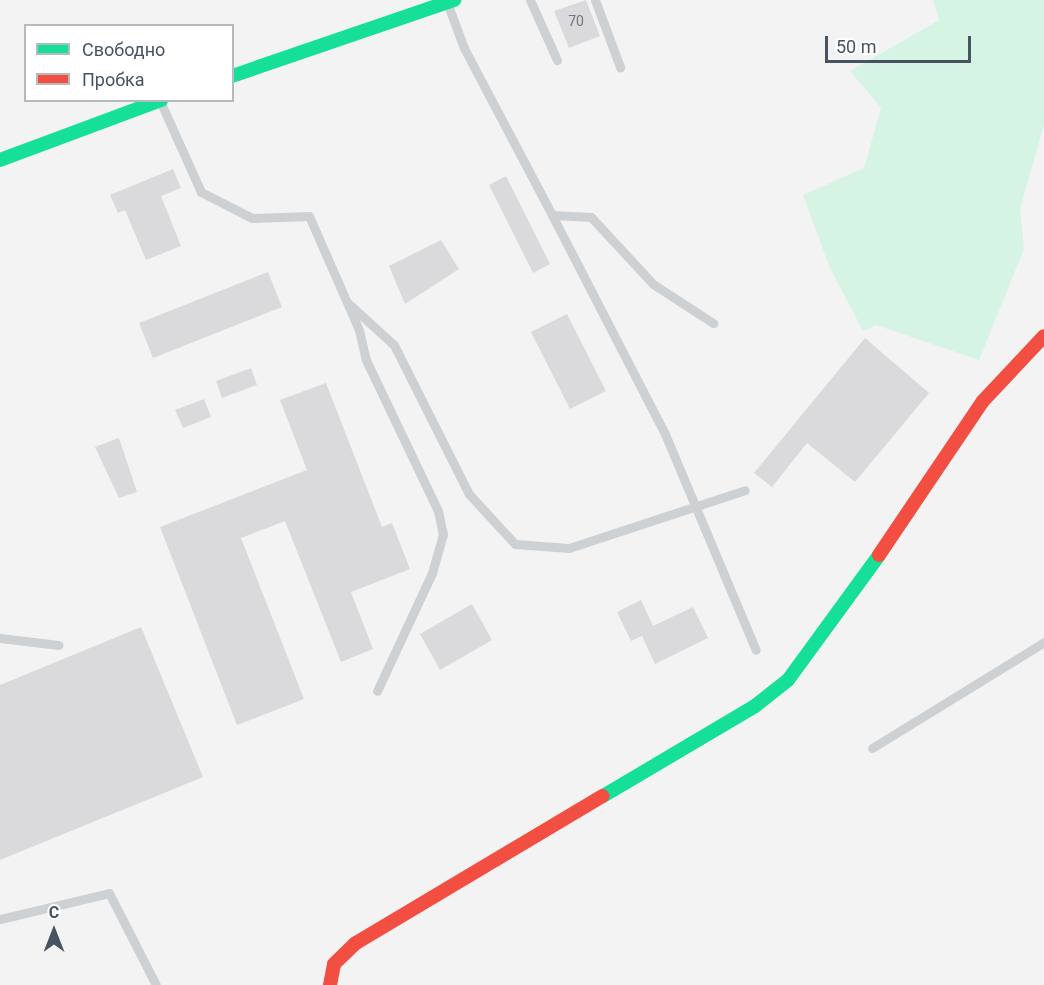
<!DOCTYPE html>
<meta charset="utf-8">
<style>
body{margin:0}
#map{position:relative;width:1044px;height:985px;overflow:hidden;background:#f3f3f3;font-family:Roboto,sans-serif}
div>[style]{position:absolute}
.green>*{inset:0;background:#d6f4e4}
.building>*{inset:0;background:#dadadc}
.lane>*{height:9px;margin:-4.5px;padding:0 4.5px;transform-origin:4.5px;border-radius:4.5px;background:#ced1d4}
.fast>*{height:14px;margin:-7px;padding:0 7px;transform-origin:7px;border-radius:7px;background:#16e098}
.jam>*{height:14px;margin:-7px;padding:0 7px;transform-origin:7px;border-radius:7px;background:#f24e42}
span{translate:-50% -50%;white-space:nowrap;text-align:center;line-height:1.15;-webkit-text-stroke:4.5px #fff;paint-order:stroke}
.number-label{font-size:14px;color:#6d7681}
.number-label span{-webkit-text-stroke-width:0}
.legend{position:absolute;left:24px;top:24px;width:210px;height:78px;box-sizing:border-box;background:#fff;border:2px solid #b5bac0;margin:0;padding:8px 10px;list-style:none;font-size:18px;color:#475361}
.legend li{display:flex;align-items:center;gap:12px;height:30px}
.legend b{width:30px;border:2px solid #b5bac0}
.north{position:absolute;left:24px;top:901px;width:60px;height:60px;-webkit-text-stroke:4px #fff;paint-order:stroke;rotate:0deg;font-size:16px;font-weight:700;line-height:24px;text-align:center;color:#475361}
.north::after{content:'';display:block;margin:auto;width:21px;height:27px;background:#475361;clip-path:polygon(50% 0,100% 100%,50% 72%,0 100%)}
.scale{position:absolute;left:825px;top:36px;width:146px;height:27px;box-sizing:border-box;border:3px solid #475361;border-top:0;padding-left:8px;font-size:18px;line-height:21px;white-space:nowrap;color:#475361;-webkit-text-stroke:4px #fff;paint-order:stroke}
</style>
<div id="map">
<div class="green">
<div style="clip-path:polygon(933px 0,1044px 0,1044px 125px,1020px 209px,1024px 249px,979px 360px,876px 325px,863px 331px,830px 268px,803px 195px,864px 168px,881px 108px,850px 71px,939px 20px)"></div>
</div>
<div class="building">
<div style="clip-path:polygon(586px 0,600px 36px,569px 48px,554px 11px)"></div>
<div style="clip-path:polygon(173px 169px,181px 188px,161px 196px,181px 246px,146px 260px,125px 210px,118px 213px,110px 195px)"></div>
<div style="clip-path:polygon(506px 176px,550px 264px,533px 273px,489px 185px)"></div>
<div style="clip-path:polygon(441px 240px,459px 269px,405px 304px,389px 266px)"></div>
<div style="clip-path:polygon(268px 272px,282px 307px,153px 358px,139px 323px)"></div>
<div style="clip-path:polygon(567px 314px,606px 391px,570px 409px,531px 332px)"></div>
<div style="clip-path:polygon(865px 338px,929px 393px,855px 482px,807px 443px,772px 487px,754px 473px)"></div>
<div style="clip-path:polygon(251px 368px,257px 385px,222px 398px,216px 381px)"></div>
<div style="clip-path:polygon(326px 383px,382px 527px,392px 523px,410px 569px,351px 592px,373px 649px,341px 662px,285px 521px,241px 538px,304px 699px,237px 725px,160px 527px,307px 470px,280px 400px)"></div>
<div style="clip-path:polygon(204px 399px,211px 417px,183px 428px,175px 410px)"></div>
<div style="clip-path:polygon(119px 438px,137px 492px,119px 498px,95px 447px)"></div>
<div style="clip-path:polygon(641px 600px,653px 626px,693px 607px,708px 638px,655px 664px,642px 636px,631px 641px,617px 612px)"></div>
<div style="clip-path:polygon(472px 604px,492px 640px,440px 670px,420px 634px)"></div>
<div style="clip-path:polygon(141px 627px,203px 777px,0 860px,0 685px)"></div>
</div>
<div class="lane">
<div style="left:530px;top:0;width:66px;rotate:65.8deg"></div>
<div style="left:595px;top:0;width:72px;rotate:69.5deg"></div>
<div style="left:448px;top:5px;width:46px;rotate:69.6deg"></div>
<div style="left:464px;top:48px;width:189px;rotate:62.2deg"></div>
<div style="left:552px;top:215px;width:39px;rotate:3deg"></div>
<div style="left:591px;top:217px;width:91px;rotate:47.2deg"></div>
<div style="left:653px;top:284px;width:72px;rotate:33deg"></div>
<div style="left:161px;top:103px;width:98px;rotate:65.8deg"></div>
<div style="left:201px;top:192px;width:57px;rotate:27deg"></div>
<div style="left:252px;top:218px;width:57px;rotate:-2deg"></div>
<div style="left:309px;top:216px;width:124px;rotate:66.3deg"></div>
<div style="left:359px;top:330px;width:31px;rotate:77deg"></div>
<div style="left:366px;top:360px;width:167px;rotate:64.5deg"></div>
<div style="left:438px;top:511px;width:24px;rotate:78deg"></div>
<div style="left:443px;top:534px;width:41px;rotate:105.8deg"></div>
<div style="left:432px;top:573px;width:130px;rotate:115deg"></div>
<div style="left:552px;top:215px;width:246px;rotate:62.7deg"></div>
<div style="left:665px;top:434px;width:234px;rotate:67.2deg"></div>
<div style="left:349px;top:304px;width:61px;rotate:42.3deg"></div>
<div style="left:394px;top:345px;width:167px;rotate:63.3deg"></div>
<div style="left:469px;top:494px;width:68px;rotate:47.4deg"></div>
<div style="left:515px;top:544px;width:54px;rotate:4.2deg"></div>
<div style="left:569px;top:548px;width:185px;rotate:-18.2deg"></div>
<div style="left:0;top:638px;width:59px;rotate:6.8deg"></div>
<div style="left:872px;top:748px;width:202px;rotate:-31.6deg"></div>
<div style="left:0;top:919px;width:112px;rotate:-13.4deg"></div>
<div style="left:109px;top:893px;width:103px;rotate:62.9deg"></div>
</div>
<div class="fast">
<div style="left:232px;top:76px;width:235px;rotate:-18.9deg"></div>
<div style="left:0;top:160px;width:172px;rotate:-20.4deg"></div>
<div style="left:603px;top:796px;width:177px;rotate:-30.6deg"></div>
<div style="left:755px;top:706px;width:42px;rotate:-38.2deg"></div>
<div style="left:788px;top:680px;width:155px;rotate:-53.9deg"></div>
</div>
<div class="jam">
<div style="left:879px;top:555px;width:186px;rotate:-56deg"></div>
<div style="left:983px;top:401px;width:89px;rotate:-46.8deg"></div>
<div style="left:330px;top:985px;width:21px;rotate:-79deg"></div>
<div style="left:334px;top:964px;width:30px;rotate:-44deg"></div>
<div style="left:356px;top:943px;width:287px;rotate:-30.8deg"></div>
</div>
<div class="number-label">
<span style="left:576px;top:21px">70</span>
</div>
<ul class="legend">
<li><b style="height:8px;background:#16e098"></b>Свободно</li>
<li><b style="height:8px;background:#f24e42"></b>Пробка</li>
</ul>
<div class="north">С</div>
<div class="scale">50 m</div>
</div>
